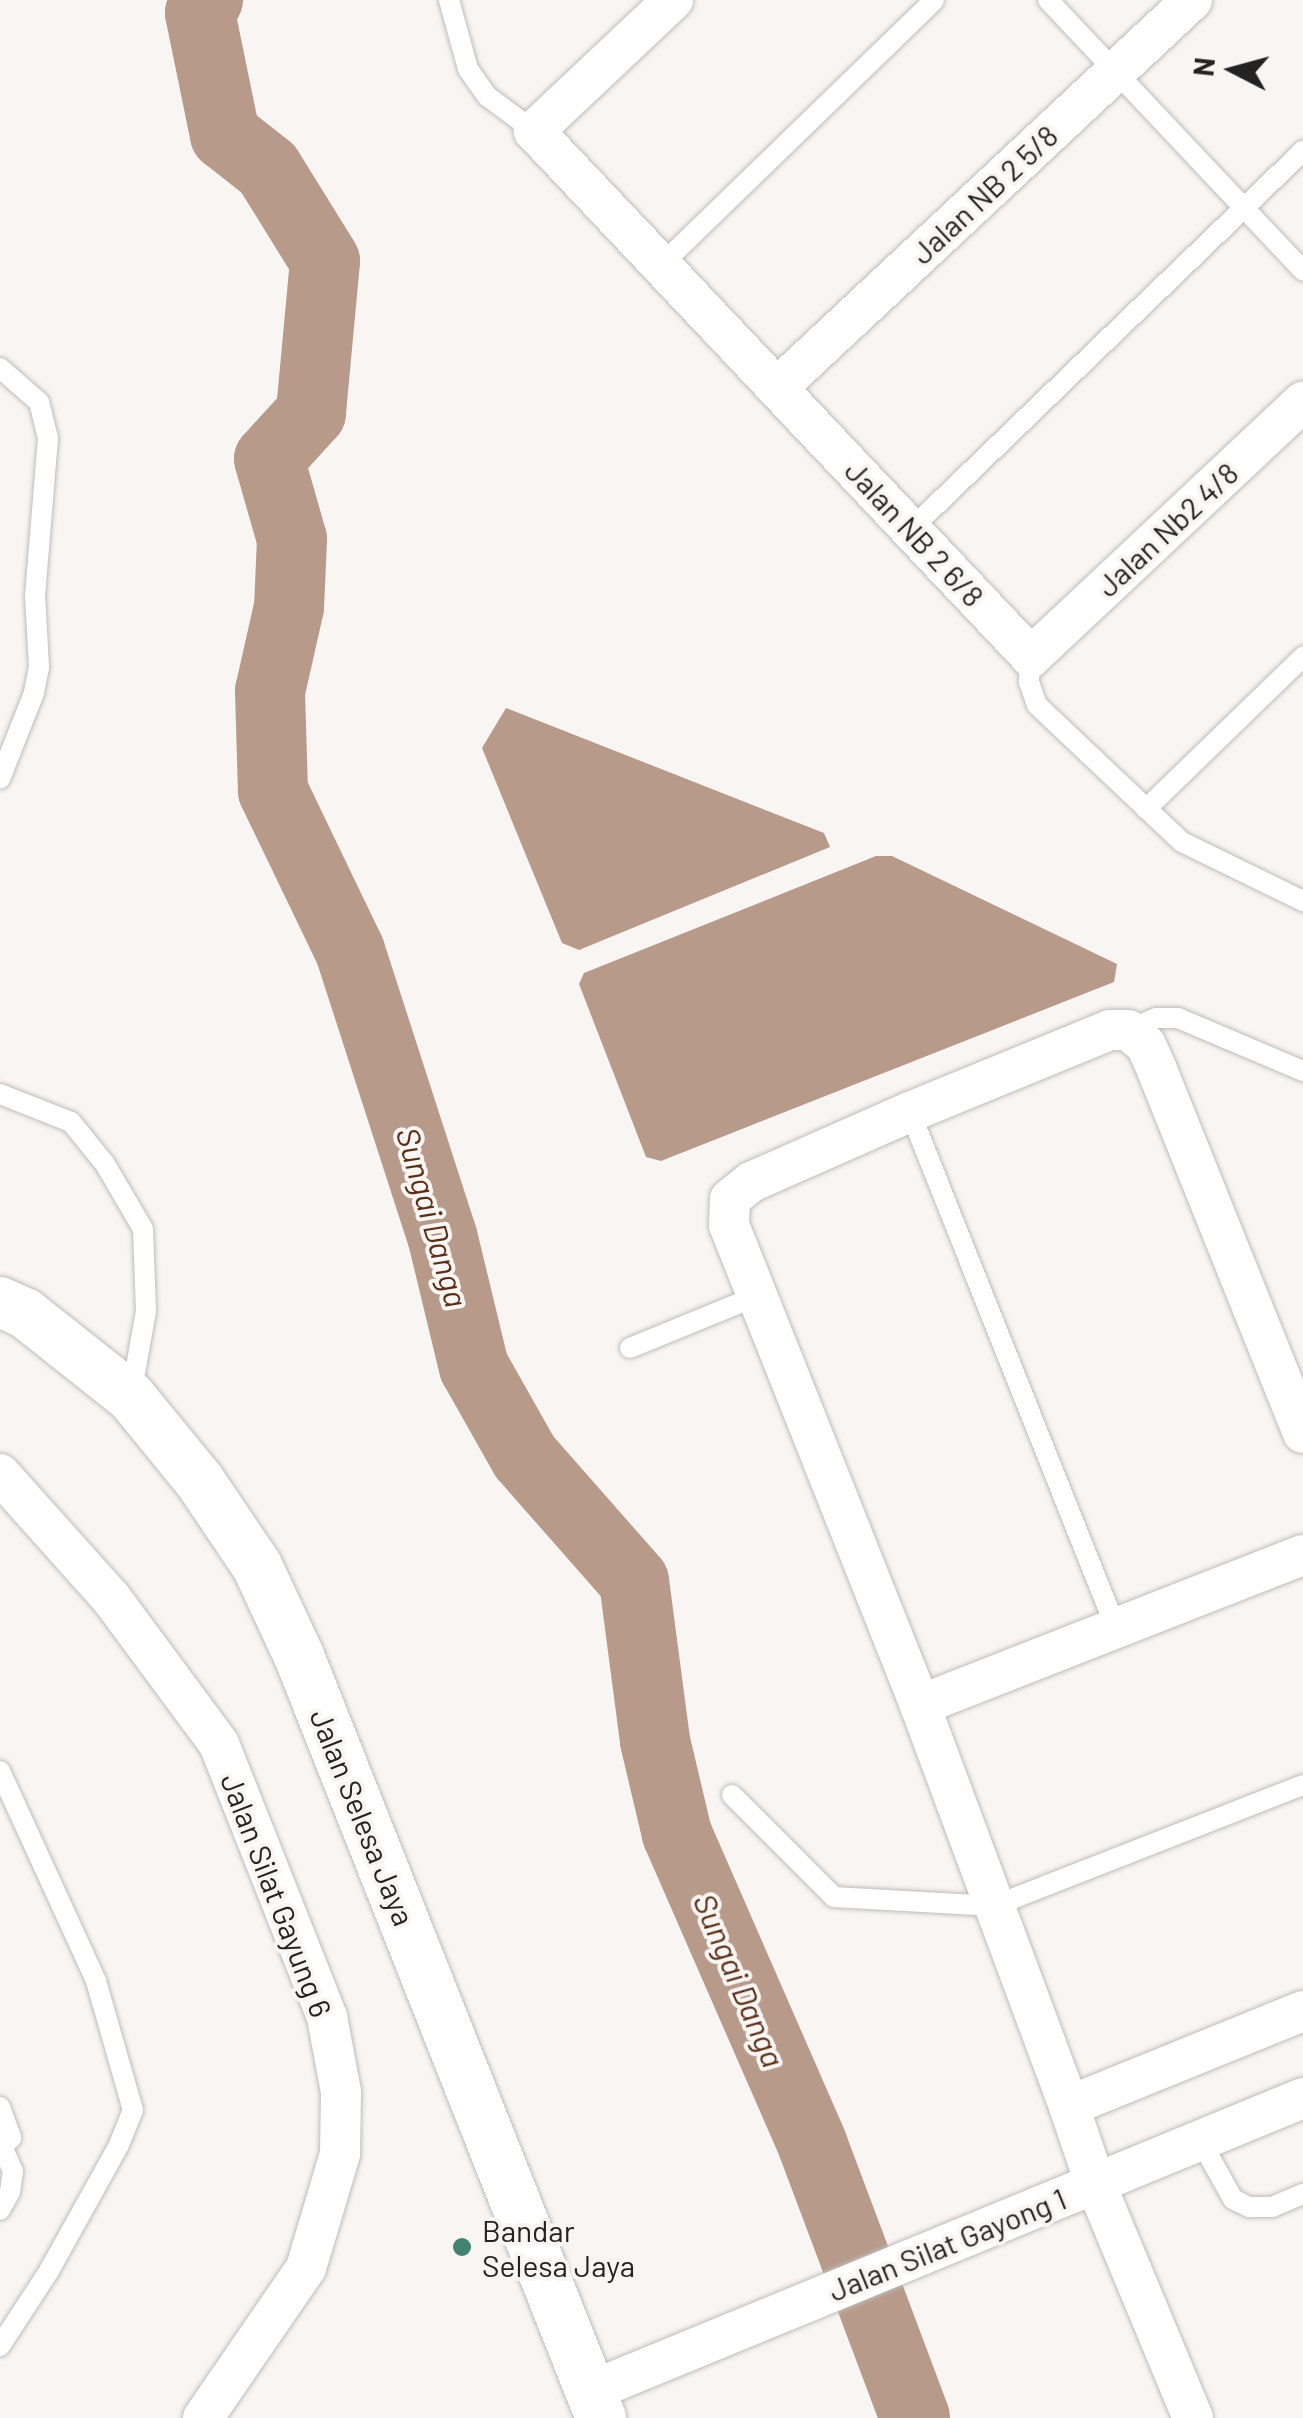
<!DOCTYPE html>
<style>
body{margin:0}
#map{position:relative;width:1303px;height:2418px;overflow:hidden;background:#f8f5f3;font-family:Barlow,sans-serif}
div>[style]{position:absolute}
.water>*{inset:0;background:#b89a8b}
.river>*{height:70px;margin:-35px;padding:0 35px;transform-origin:35px;border-radius:35px;background:#b89a8b}
.roads{filter:drop-shadow(0 0 2px #bfbcba) drop-shadow(0 0 2px #bfbcba)}
.service>*{height:20px;margin:-10px;padding:0 10px;transform-origin:10px;border-radius:10px;background:#fff}
.minor>*{height:40px;margin:-20px;padding:0 20px;transform-origin:20px;border-radius:20px;background:#fff}
.tertiary>*{height:50px;margin:-25px;padding:0 25px;transform-origin:25px;border-radius:25px;background:#fff}
.dots>*{width:28px;height:28px;translate:-50% -50%;box-sizing:border-box;border:5px solid #f8f5f3;border-radius:50%}
span{translate:-50% -50%;white-space:nowrap;text-align:center;line-height:1.15;-webkit-text-stroke:8px #f8f5f3;paint-order:stroke}
.street-label{font-size:30px;color:#242323}
.poi-label{font-size:30px;color:#242323}
.left{translate:0 -50%;text-align:left}
.water-label{font-size:32px;color:#592f17;font-style:italic}
.north{position:absolute;left:1183px;top:20px;width:100px;height:100px;-webkit-text-stroke:8px #f8f5f3;paint-order:stroke;rotate:276deg;font-size:28px;font-weight:700;line-height:40px;text-align:center;color:#242323}
.north::after{content:'';display:block;margin:auto;width:35px;height:45px;background:#242323;clip-path:polygon(50% 0,100% 100%,50% 72%,0 100%)}
</style>
<div id="map">
<div class="water">
<div style="clip-path:polygon(506px 708px,824px 833px,830px 847px,579px 950px,562px 943px,482px 748px)"></div>
<div style="clip-path:polygon(876px 856px,892px 856px,1117px 964px,1114px 982px,661px 1161px,646px 1157px,579px 984px,584px 973px)"></div>
</div>
<div class="river">
<div style="left:208px;top:0;width:15px;rotate:122deg"></div>
<div style="left:200px;top:13px;width:125px;rotate:78.4deg"></div>
<div style="left:225px;top:135px;width:55px;rotate:38.3deg"></div>
<div style="left:268px;top:169px;width:108px;rotate:58.2deg"></div>
<div style="left:325px;top:261px;width:153px;rotate:95.3deg"></div>
<div style="left:311px;top:413px;width:62px;rotate:132.4deg"></div>
<div style="left:269px;top:459px;width:83px;rotate:74deg"></div>
<div style="left:292px;top:539px;width:68px;rotate:92.5deg"></div>
<div style="left:289px;top:607px;width:86px;rotate:102.7deg"></div>
<div style="left:270px;top:691px;width:100px;rotate:88.3deg"></div>
<div style="left:273px;top:791px;width:178px;rotate:64.3deg"></div>
<div style="left:350px;top:951px;width:299px;rotate:72.1deg"></div>
<div style="left:442px;top:1235px;width:136px;rotate:76.4deg"></div>
<div style="left:474px;top:1367px;width:103px;rotate:60.5deg"></div>
<div style="left:525px;top:1457px;width:165px;rotate:48.7deg"></div>
<div style="left:634px;top:1581px;width:161px;rotate:82.5deg"></div>
<div style="left:655px;top:1741px;width:96px;rotate:76.7deg"></div>
<div style="left:677px;top:1834px;width:340px;rotate:66.4deg"></div>
<div style="left:813px;top:2146px;width:290px;rotate:69.4deg"></div>
</div>
<div class="roads">
<div class="service">
<div style="left:449px;top:0;width:72px;rotate:74.6deg"></div>
<div style="left:468px;top:69px;width:33px;rotate:55deg"></div>
<div style="left:487px;top:96px;width:59px;rotate:36.7deg"></div>
<div style="left:1048px;top:0;width:372px;rotate:46.7deg"></div>
<div style="left:661px;top:265px;width:380px;rotate:-44.1deg"></div>
<div style="left:0;top:368px;width:52px;rotate:41.1deg"></div>
<div style="left:39px;top:402px;width:37px;rotate:76deg"></div>
<div style="left:48px;top:438px;width:158px;rotate:94.7deg"></div>
<div style="left:35px;top:595px;width:72px;rotate:86.8deg"></div>
<div style="left:39px;top:667px;width:26px;rotate:101deg"></div>
<div style="left:34px;top:693px;width:92px;rotate:111.6deg"></div>
<div style="left:911px;top:529px;width:545px;rotate:-43.96deg"></div>
<div style="left:1031px;top:657px;width:25px;rotate:95deg"></div>
<div style="left:1029px;top:682px;width:24px;rotate:71deg"></div>
<div style="left:1037px;top:705px;width:199px;rotate:43.4deg"></div>
<div style="left:1182px;top:842px;width:135px;rotate:26deg"></div>
<div style="left:1146px;top:809px;width:219px;rotate:-44.1deg"></div>
<div style="left:1128px;top:1030px;width:30px;rotate:-23deg"></div>
<div style="left:1156px;top:1018px;width:22px"></div>
<div style="left:1178px;top:1018px;width:136px;rotate:23deg"></div>
<div style="left:0;top:1094px;width:76px;rotate:21.5deg"></div>
<div style="left:71px;top:1122px;width:54px;rotate:51deg"></div>
<div style="left:105px;top:1164px;width:75px;rotate:59.7deg"></div>
<div style="left:143px;top:1229px;width:82px;rotate:87.9deg"></div>
<div style="left:146px;top:1311px;width:85px;rotate:100.1deg"></div>
<div style="left:910px;top:1112px;width:556px;rotate:68.24deg"></div>
<div style="left:630px;top:1348px;width:139px;rotate:-22.3deg"></div>
<div style="left:0;top:1771px;width:231px;rotate:65.4deg"></div>
<div style="left:96px;top:1981px;width:134px;rotate:74deg"></div>
<div style="left:133px;top:2110px;width:38px;rotate:112deg"></div>
<div style="left:119px;top:2145px;width:144px;rotate:119.1deg"></div>
<div style="left:49px;top:2271px;width:90px;rotate:123.2deg"></div>
<div style="left:732px;top:1795px;width:144px;rotate:45deg"></div>
<div style="left:834px;top:1897px;width:160px;rotate:3.2deg"></div>
<div style="left:994px;top:1906px;width:332px;rotate:-21.4deg"></div>
<div style="left:0;top:2107px;width:33px;rotate:70deg"></div>
<div style="left:11px;top:2138px;width:16px;rotate:135deg"></div>
<div style="left:1200px;top:2140px;width:68px;rotate:60.8deg"></div>
<div style="left:1233px;top:2199px;width:18px;rotate:27deg"></div>
<div style="left:1249px;top:2207px;width:23px"></div>
<div style="left:1272px;top:2207px;width:34px;rotate:-23deg"></div>
<div style="left:0;top:2210px;width:21px;rotate:-61deg"></div>
<div style="left:10px;top:2192px;width:21px;rotate:-82deg"></div>
<div style="left:13px;top:2171px;width:24px;rotate:-114deg"></div>
</div>
<div class="minor">
<div style="left:673px;top:0;width:191px;rotate:136.7deg"></div>
<div style="left:534px;top:131px;width:724px;rotate:46.62deg"></div>
<div style="left:1031px;top:657px;width:373px;rotate:-43.2deg"></div>
<div style="left:777px;top:388px;width:568px;rotate:-43.07deg"></div>
<div style="left:0;top:1474px;width:166px;rotate:48.2deg"></div>
<div style="left:111px;top:1598px;width:182px;rotate:53.5deg"></div>
<div style="left:219px;top:1744px;width:294px;rotate:68.4deg"></div>
<div style="left:327px;top:2017px;width:76px;rotate:79.4deg"></div>
<div style="left:341px;top:2092px;width:62px;rotate:90.9deg"></div>
<div style="left:340px;top:2154px;width:119px;rotate:106.6deg"></div>
<div style="left:306px;top:2268px;width:182px;rotate:124.5deg"></div>
<div style="left:920px;top:1705px;width:411px;rotate:-21.4deg"></div>
<div style="left:1069px;top:2106px;width:428px;rotate:-110.4deg"></div>
<div style="left:920px;top:1705px;width:517px;rotate:-111.7deg"></div>
<div style="left:729px;top:1225px;width:26px;rotate:-88deg"></div>
<div style="left:730px;top:1199px;width:27px;rotate:-39deg"></div>
<div style="left:751px;top:1182px;width:174px;rotate:-23.8deg"></div>
<div style="left:910px;top:1112px;width:216px;rotate:-22.3deg"></div>
<div style="left:1110px;top:1030px;width:18px"></div>
<div style="left:1128px;top:1030px;width:23px;rotate:40deg"></div>
<div style="left:1146px;top:1045px;width:27px;rotate:66deg"></div>
<div style="left:1157px;top:1070px;width:391px;rotate:68.1deg"></div>
<div style="left:591px;top:2391px;width:770px;rotate:-22.37deg"></div>
<div style="left:1193px;top:2418px;width:255px;rotate:-112.6deg"></div>
<div style="left:1095px;top:2183px;width:81px;rotate:-108.7deg"></div>
<div style="left:1069px;top:2106px;width:253px;rotate:-22.1deg"></div>
</div>
<div class="tertiary">
<div style="left:0;top:1302px;width:27px;rotate:24deg"></div>
<div style="left:25px;top:1313px;width:135px;rotate:38.4deg"></div>
<div style="left:131px;top:1397px;width:107px;rotate:50.7deg"></div>
<div style="left:199px;top:1480px;width:104px;rotate:56deg"></div>
<div style="left:257px;top:1566px;width:99px;rotate:65deg"></div>
<div style="left:299px;top:1656px;width:820px;rotate:68.38deg"></div>
</div>
</div>
<div class="dots">
<div style="left:462px;top:2247px;background:#418270"></div>
</div>
<div class="street-label">
<span style="left:984px;top:194px;rotate:-43deg">Jalan NB 2 5/8</span>
<span style="left:1167px;top:529px;rotate:-43deg">Jalan Nb2 4/8</span>
<span style="left:915px;top:533px;rotate:47deg">Jalan NB 2 6/8</span>
<span style="left:363px;top:1817px;rotate:68deg">Jalan Selesa Jaya</span>
<span style="left:277px;top:1895px;rotate:69deg">Jalan Silat Gayung 6</span>
<span style="left:947px;top:2244px;rotate:-22deg">Jalan Silat Gayong 1</span>
</div>
<div class="poi-label">
<span class="left" style="left:482px;top:2247px">Bandar<br>Selesa Jaya</span>
</div>
<div class="water-label">
<span style="left:433px;top:1217px;rotate:74deg">Sungai Danga</span>
<span style="left:740px;top:1980px;rotate:67deg">Sungai Danga</span>
</div>
<div class="north">N</div>
</div>
